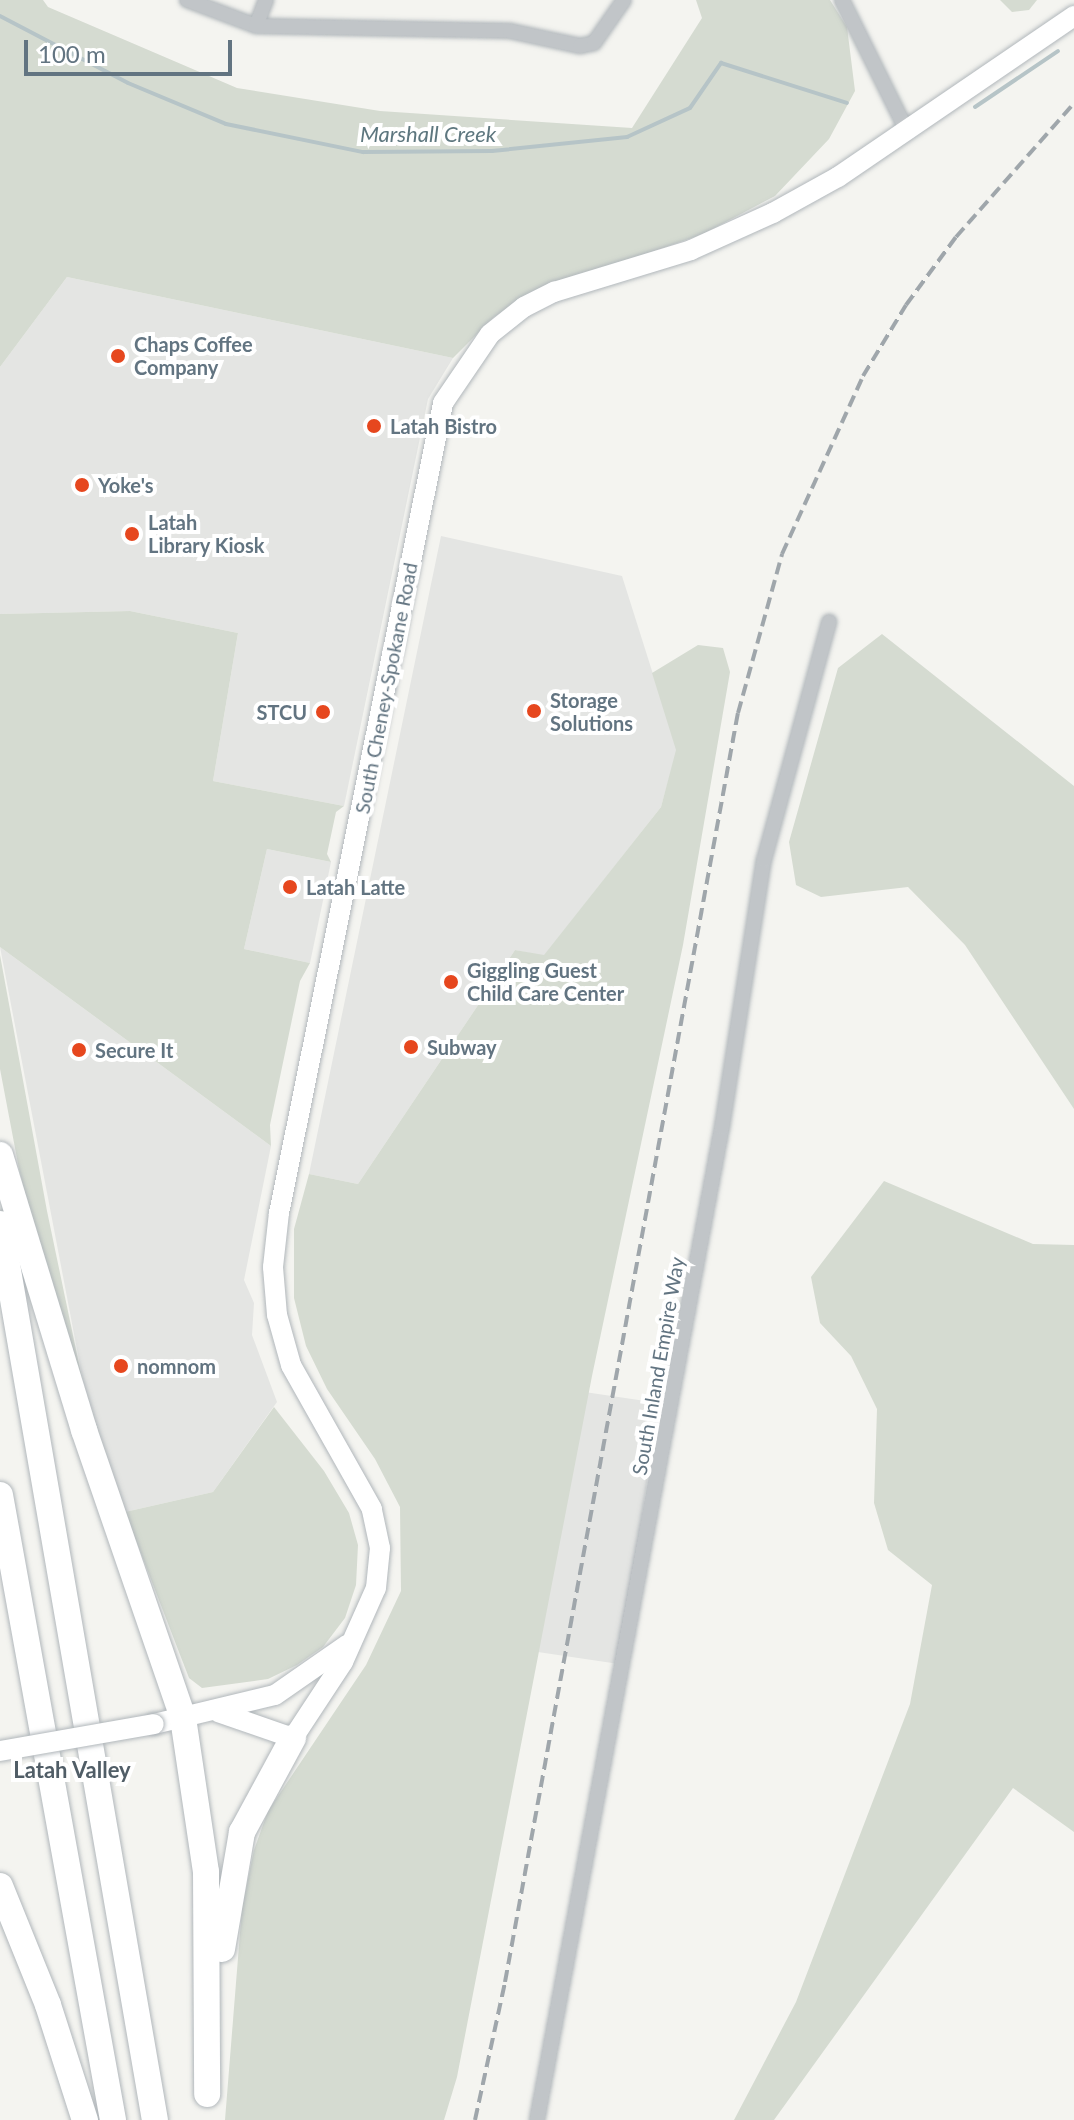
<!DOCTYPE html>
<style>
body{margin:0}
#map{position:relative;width:1074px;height:2120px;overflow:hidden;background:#f4f4f0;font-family:Lato,sans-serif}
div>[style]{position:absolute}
.built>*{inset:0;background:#e4e5e3}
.green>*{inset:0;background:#d5dbd1}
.stream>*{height:4px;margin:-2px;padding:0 2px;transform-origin:2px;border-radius:2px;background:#b6c4c7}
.roads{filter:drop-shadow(0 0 2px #b1b7bb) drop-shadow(0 0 2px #b1b7bb)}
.street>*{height:14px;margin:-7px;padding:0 7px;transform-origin:7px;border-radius:7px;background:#c1c5c8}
.secondary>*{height:20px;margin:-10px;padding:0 10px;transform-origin:10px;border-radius:10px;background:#fff}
.highway>*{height:26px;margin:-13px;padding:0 13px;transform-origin:13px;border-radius:13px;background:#fff}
.rail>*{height:4px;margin-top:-2px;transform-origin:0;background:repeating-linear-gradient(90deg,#9fa6ab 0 12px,transparent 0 18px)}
.bridges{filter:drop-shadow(0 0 2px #b1b7bb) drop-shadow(0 0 2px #b1b7bb)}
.secondary-bridge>*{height:20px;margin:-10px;padding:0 10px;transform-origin:10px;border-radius:10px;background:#fff}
.dots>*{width:22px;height:22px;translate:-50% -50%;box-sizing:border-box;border:4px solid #fff;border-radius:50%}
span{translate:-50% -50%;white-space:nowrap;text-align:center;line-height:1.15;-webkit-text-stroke:8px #fff;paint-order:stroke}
.poi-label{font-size:20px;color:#627481;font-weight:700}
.left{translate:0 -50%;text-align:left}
.right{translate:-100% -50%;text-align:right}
.street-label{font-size:20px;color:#627481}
.water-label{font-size:22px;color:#5e777f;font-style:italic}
.neighbourhood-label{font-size:22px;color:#505d66;font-weight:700}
.scale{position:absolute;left:24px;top:40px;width:208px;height:36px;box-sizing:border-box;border:4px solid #627481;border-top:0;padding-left:10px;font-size:24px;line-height:28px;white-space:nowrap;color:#627481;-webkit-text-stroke:6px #fff;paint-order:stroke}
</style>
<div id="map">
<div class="built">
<div style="clip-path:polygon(67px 277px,453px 358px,428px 399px,344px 806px,213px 781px,238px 633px,130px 611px,0 614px,0 367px)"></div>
<div style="clip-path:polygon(441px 536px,622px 576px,677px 750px,661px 807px,544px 956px,515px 950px,358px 1184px,309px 1174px)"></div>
<div style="clip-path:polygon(267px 849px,331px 862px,310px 963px,244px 949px)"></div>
<div style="clip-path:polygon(0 947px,271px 1146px,244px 1280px,254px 1303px,252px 1335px,277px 1402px,213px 1492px,125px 1512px,88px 1407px)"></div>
<div style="clip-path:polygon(571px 1390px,659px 1403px,619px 1664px,531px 1651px)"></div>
</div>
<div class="green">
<div style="clip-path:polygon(0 0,43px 0,48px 7px,237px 88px,380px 111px,632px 128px,702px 18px,696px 0,830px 0,847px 27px,855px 91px,829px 139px,775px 196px,703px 234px,528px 295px,494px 317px,453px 358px,67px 277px,0 367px)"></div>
<div style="clip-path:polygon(1000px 0,1037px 0,1029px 10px,1012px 12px)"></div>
<div style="clip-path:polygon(130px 611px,238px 633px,213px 781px,344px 806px,336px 812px,327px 854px,331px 862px,267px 849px,244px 949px,310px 963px,300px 981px,270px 1125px,271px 1146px,0 947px,0 614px)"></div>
<div style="clip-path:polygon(882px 634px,1074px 786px,1074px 1109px,965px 945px,908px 887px,821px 897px,796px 885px,789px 842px,838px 668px)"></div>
<div style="clip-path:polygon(698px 645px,723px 648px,730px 672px,683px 945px,592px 1376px,457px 2077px,444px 2120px,225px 2120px,242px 1908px,254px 1850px,268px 1811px,366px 1665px,401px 1591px,400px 1507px,375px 1459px,327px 1389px,306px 1346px,294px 1298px,294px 1229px,309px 1174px,358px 1184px,515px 950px,544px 955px,661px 807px,676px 750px,652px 673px)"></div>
<div style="clip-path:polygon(0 955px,47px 1211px,88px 1407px,44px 1271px,19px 1169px,0 1069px)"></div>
<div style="clip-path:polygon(884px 1181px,1033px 1244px,1074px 1245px,1074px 1832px,1013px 1788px,774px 2120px,734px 2120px,796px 2002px,910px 1704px,932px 1585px,888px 1550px,874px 1503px,877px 1409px,851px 1356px,820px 1323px,811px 1277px)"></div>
<div style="clip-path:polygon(274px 1407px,324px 1471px,349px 1513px,358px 1545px,356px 1585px,345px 1618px,323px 1647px,297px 1665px,268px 1679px,202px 1688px,189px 1678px,125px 1512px,213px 1492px)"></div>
</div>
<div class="stream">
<div style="left:0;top:16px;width:144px;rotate:27.6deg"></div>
<div style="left:128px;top:83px;width:106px;rotate:22.7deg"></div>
<div style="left:226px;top:124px;width:140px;rotate:11.6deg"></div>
<div style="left:363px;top:152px;width:129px;rotate:-0.4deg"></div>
<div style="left:492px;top:151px;width:136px;rotate:-5.9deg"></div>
<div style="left:627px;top:137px;width:69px;rotate:-24.7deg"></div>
<div style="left:690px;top:108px;width:55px;rotate:-55.4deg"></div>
<div style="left:721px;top:63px;width:132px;rotate:17.6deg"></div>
<div style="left:975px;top:107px;width:100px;rotate:-34deg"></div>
</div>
<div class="roads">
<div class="street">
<div style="left:187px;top:0;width:74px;rotate:20.6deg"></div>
<div style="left:256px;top:26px;width:254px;rotate:1.1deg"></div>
<div style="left:510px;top:31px;width:72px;rotate:12.1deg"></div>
<div style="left:580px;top:46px;width:14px;rotate:-12deg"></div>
<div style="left:594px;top:43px;width:52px;rotate:-55.1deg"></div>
<div style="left:842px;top:0;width:146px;rotate:63.6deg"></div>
<div style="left:256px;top:26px;width:28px;rotate:-69deg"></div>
<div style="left:537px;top:2120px;width:1010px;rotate:-79.45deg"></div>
<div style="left:722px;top:1127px;width:270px;rotate:-81.1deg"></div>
<div style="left:764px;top:860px;width:247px;rotate:-74.7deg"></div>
</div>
<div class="secondary">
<div style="left:218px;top:1712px;width:79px;rotate:19.1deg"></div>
<div style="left:293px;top:1738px;width:91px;rotate:-56.7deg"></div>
<div style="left:343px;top:1662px;width:81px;rotate:-66deg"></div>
<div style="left:376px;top:1588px;width:40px;rotate:-84.3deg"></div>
<div style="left:380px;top:1548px;width:40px;rotate:-102deg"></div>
<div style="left:372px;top:1509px;width:165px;rotate:-119.4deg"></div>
<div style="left:291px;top:1365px;width:52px;rotate:-105.6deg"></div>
<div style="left:277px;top:1315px;width:48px;rotate:-94.8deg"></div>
<div style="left:273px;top:1267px;width:54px;rotate:-83.7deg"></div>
<div style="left:279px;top:1213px;width:826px;rotate:-78.55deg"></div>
<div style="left:443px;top:403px;width:83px;rotate:-55.7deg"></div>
<div style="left:490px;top:334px;width:43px;rotate:-38.5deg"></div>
<div style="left:524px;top:307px;width:34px;rotate:-27deg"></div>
<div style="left:554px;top:292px;width:143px;rotate:-17deg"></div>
<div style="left:691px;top:250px;width:90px;rotate:-24.3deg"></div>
<div style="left:773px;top:213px;width:74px;rotate:-29deg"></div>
<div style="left:838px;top:177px;width:286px;rotate:-34.3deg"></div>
<div style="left:154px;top:1724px;width:124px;rotate:-13.5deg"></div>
<div style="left:275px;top:1695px;width:88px;rotate:-34.8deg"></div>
</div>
<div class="highway">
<div style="left:0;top:1155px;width:288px;rotate:73deg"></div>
<div style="left:84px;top:1430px;width:305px;rotate:71deg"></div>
<div style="left:183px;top:1718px;width:156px;rotate:81.5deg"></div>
<div style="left:206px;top:1872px;width:222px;rotate:89.7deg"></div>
<div style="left:0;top:1224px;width:909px;rotate:80.19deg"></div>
<div style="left:0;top:1495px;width:635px;rotate:79.75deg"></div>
<div style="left:0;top:1886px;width:128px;rotate:68deg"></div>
<div style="left:48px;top:2005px;width:121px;rotate:72.2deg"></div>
<div style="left:222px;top:1949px;width:119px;rotate:-80.3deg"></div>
<div style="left:242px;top:1832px;width:107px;rotate:-61.5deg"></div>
</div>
</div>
<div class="rail">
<div style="left:475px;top:2120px;width:141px;rotate:-77.7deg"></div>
<div style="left:505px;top:1982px;width:1290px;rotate:-79.6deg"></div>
<div style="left:738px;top:713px;width:165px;rotate:-74.5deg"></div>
<div style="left:782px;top:554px;width:196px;rotate:-65.5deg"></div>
<div style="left:863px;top:376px;width:83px;rotate:-58.8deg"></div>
<div style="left:906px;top:305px;width:84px;rotate:-53.7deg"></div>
<div style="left:956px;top:237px;width:179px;rotate:-48.6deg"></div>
</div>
<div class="bridges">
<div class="secondary-bridge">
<div style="left:0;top:1751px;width:156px;rotate:-9.9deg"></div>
</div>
</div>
<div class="dots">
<div style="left:118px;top:356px;background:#e6471e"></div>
<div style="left:374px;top:426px;background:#e6471e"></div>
<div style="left:82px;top:485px;background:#e6471e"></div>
<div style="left:132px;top:534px;background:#e6471e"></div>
<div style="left:534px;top:711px;background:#e6471e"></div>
<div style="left:323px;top:712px;background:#e6471e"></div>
<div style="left:290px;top:887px;background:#e6471e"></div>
<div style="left:451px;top:982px;background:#e6471e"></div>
<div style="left:411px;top:1047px;background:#e6471e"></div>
<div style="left:79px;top:1050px;background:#e6471e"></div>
<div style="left:121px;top:1366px;background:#e6471e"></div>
</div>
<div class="poi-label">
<span class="left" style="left:134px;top:356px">Chaps Coffee<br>Company</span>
<span class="left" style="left:390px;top:426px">Latah Bistro</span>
<span class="left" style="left:98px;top:485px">Yoke's</span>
<span class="left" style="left:148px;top:534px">Latah<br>Library Kiosk</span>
<span class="left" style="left:550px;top:712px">Storage<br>Solutions</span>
<span class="right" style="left:307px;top:712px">STCU</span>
<span class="left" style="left:306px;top:887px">Latah Latte</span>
<span class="left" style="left:467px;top:982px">Giggling Guest<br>Child Care Center</span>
<span class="left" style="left:427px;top:1047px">Subway</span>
<span class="left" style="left:95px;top:1050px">Secure It</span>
<span class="left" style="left:137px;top:1366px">nomnom</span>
</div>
<div class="street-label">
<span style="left:386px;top:688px;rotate:-79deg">South Cheney-Spokane Road</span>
<span style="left:658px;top:1366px;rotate:-80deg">South Inland Empire Way</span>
</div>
<div class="water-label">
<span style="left:428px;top:134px">Marshall Creek</span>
</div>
<div class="neighbourhood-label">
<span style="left:72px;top:1770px">Latah Valley</span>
</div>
<div class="scale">100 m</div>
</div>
